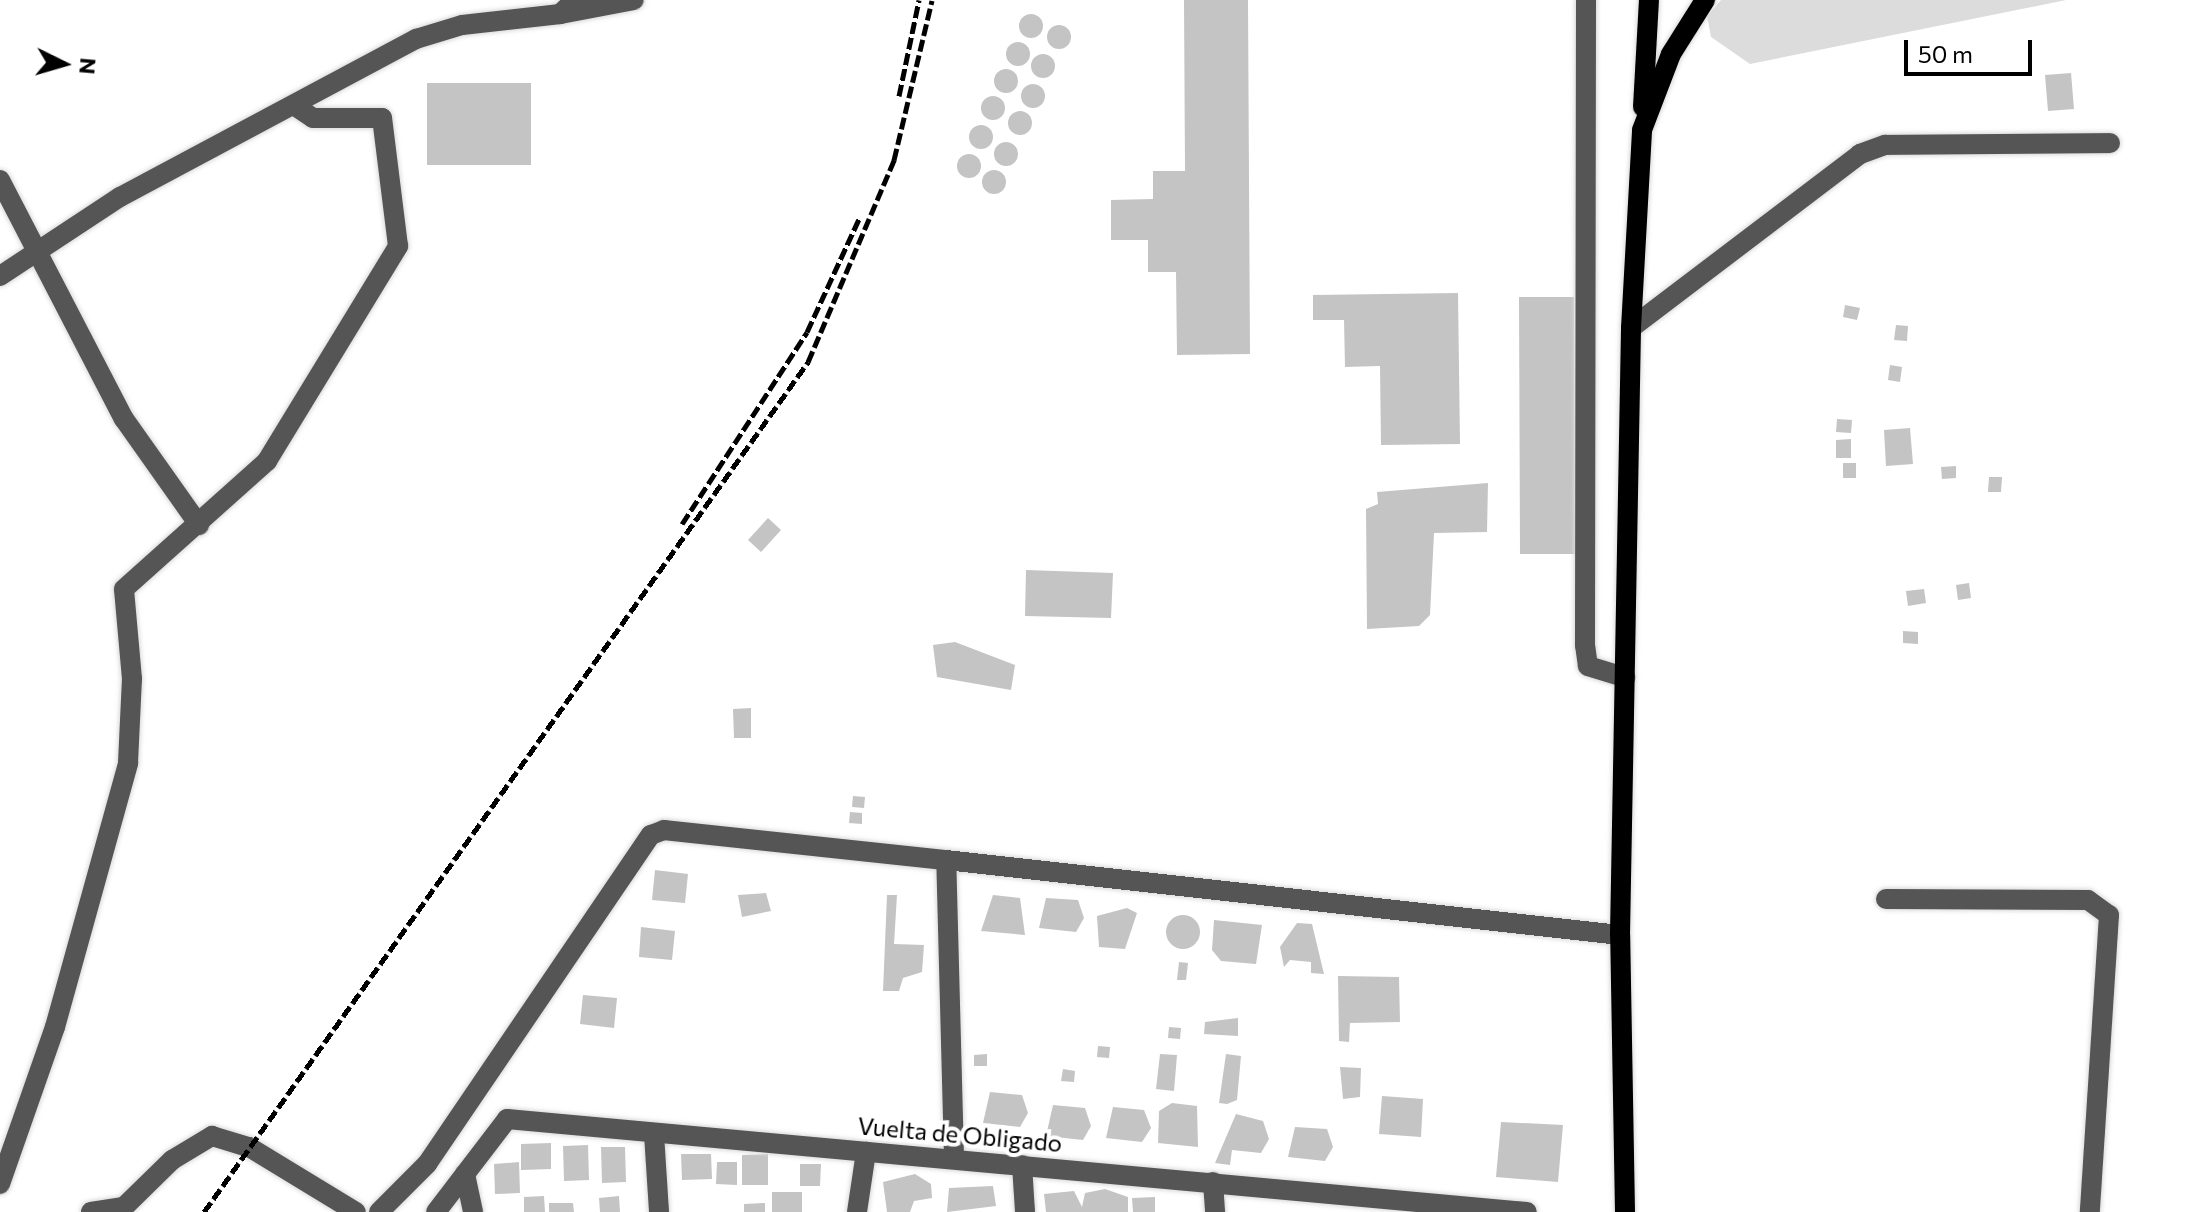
<!DOCTYPE html>
<style>
body{margin:0}
#map{position:relative;width:2188px;height:1212px;overflow:hidden;background:#fff;font-family:Commissioner,sans-serif}
div>[style]{position:absolute}
.green>*{inset:0;background:#dcdcdc}
.building>*{inset:0;background:#c4c4c4}
.round{border-radius:50%}
.roads{filter:drop-shadow(0 0 2px #dbdbdb) drop-shadow(0 0 2px #dbdbdb)}
.minor>*{height:20px;margin:-10px;padding:0 10px;transform-origin:10px;border-radius:10px;background:#555}
.major>*{height:20px;margin:-10px;padding:0 10px;transform-origin:10px;border-radius:10px;background:#000}
.rail>*{height:5px;margin-top:-2.5px;transform-origin:0;background:repeating-linear-gradient(90deg,#000 0 12px,transparent 0 16px)}
span{translate:-50% -50%;white-space:nowrap;text-align:center;line-height:1.15;-webkit-text-stroke:8px #fff;paint-order:stroke}
.street-label{font-size:24px;color:#000}
.north{position:absolute;left:24px;top:24px;width:80px;height:80px;-webkit-text-stroke:6px #fff;paint-order:stroke;rotate:95deg;font-size:22px;font-weight:700;line-height:32px;text-align:center;color:#000}
.north::after{content:'';display:block;margin:auto;width:28px;height:36px;background:#000;clip-path:polygon(50% 0,100% 100%,50% 72%,0 100%)}
.scale{position:absolute;left:1904px;top:40px;width:128px;height:36px;box-sizing:border-box;border:4px solid #000;border-top:0;padding-left:10px;font-size:24px;line-height:28px;white-space:nowrap;color:#000;-webkit-text-stroke:6px #fff;paint-order:stroke}
</style>
<div id="map">
<div class="green">
<div style="clip-path:polygon(1704px 0,1709px 14px,1721px 0,2066px 0,1750px 64px,1711px 37px)"></div>
</div>
<div class="building">
<div style="clip-path:polygon(1184px 0,1248px 0,1250px 354px,1177px 355px,1176px 272px,1148px 272px,1148px 240px,1111px 240px,1111px 200px,1153px 199px,1153px 171px,1185px 171px)"></div>
<div class="round" style="left:1019px;top:14px;width:24px;height:24px"></div>
<div class="round" style="left:1047px;top:25px;width:24px;height:24px"></div>
<div class="round" style="left:1006px;top:42px;width:24px;height:24px"></div>
<div class="round" style="left:1031px;top:54px;width:24px;height:24px"></div>
<div class="round" style="left:994px;top:69px;width:24px;height:24px"></div>
<div style="clip-path:polygon(2071px 73px,2074px 109px,2048px 111px,2045px 75px)"></div>
<div style="clip-path:polygon(427px 83px,531px 83px,531px 165px,427px 165px)"></div>
<div class="round" style="left:1021px;top:84px;width:24px;height:24px"></div>
<div class="round" style="left:981px;top:96px;width:24px;height:24px"></div>
<div class="round" style="left:1008px;top:111px;width:24px;height:24px"></div>
<div class="round" style="left:969px;top:125px;width:24px;height:24px"></div>
<div class="round" style="left:994px;top:142px;width:24px;height:24px"></div>
<div class="round" style="left:957px;top:154px;width:24px;height:24px"></div>
<div class="round" style="left:982px;top:170px;width:24px;height:24px"></div>
<div style="clip-path:polygon(1458px 293px,1460px 444px,1381px 445px,1380px 366px,1345px 367px,1344px 320px,1313px 320px,1313px 295px)"></div>
<div style="clip-path:polygon(1519px 297px,1574px 297px,1575px 554px,1520px 554px)"></div>
<div style="clip-path:polygon(1845px 305px,1860px 308px,1857px 320px,1843px 317px)"></div>
<div style="clip-path:polygon(1896px 325px,1908px 326px,1907px 341px,1894px 340px)"></div>
<div style="clip-path:polygon(1890px 365px,1902px 367px,1900px 382px,1888px 380px)"></div>
<div style="clip-path:polygon(1837px 419px,1852px 420px,1851px 433px,1836px 432px)"></div>
<div style="clip-path:polygon(1910px 428px,1913px 464px,1886px 466px,1884px 430px)"></div>
<div style="clip-path:polygon(1851px 439px,1851px 458px,1836px 458px,1836px 440px)"></div>
<div style="clip-path:polygon(1843px 463px,1856px 463px,1856px 478px,1843px 478px)"></div>
<div style="clip-path:polygon(1956px 466px,1956px 478px,1942px 479px,1941px 467px)"></div>
<div style="clip-path:polygon(1989px 477px,2002px 477px,2001px 492px,1988px 492px)"></div>
<div style="clip-path:polygon(1488px 483px,1487px 532px,1434px 533px,1430px 615px,1419px 626px,1367px 629px,1366px 509px,1378px 504px,1377px 492px)"></div>
<div style="clip-path:polygon(768px 518px,781px 530px,761px 552px,748px 540px)"></div>
<div style="clip-path:polygon(1026px 570px,1113px 573px,1111px 618px,1025px 616px)"></div>
<div style="clip-path:polygon(1969px 583px,1971px 598px,1958px 600px,1956px 585px)"></div>
<div style="clip-path:polygon(1924px 589px,1926px 603px,1908px 606px,1906px 591px)"></div>
<div style="clip-path:polygon(1903px 631px,1918px 632px,1918px 644px,1903px 643px)"></div>
<div style="clip-path:polygon(955px 642px,1015px 665px,1011px 690px,937px 677px,933px 645px)"></div>
<div style="clip-path:polygon(751px 708px,751px 738px,734px 738px,733px 709px)"></div>
<div style="clip-path:polygon(853px 796px,865px 797px,864px 808px,852px 807px)"></div>
<div style="clip-path:polygon(850px 812px,862px 813px,862px 824px,849px 823px)"></div>
<div style="clip-path:polygon(655px 870px,688px 874px,685px 903px,652px 900px)"></div>
<div style="clip-path:polygon(766px 893px,771px 911px,742px 917px,738px 895px)"></div>
<div style="clip-path:polygon(887px 895px,897px 895px,894px 944px,924px 945px,922px 972px,903px 978px,899px 991px,883px 991px)"></div>
<div style="clip-path:polygon(993px 895px,1020px 898px,1025px 935px,981px 931px)"></div>
<div style="clip-path:polygon(1046px 898px,1078px 900px,1084px 918px,1076px 932px,1039px 928px)"></div>
<div style="clip-path:polygon(1127px 908px,1137px 913px,1125px 949px,1099px 947px,1097px 916px)"></div>
<div class="round" style="left:1166px;top:915px;width:34px;height:34px"></div>
<div style="clip-path:polygon(1214px 920px,1262px 925px,1256px 964px,1221px 961px,1212px 950px)"></div>
<div style="clip-path:polygon(1297px 923px,1312px 924px,1324px 974px,1311px 973px,1311px 962px,1290px 960px,1284px 967px,1280px 947px)"></div>
<div style="clip-path:polygon(641px 927px,675px 931px,672px 960px,639px 957px)"></div>
<div style="clip-path:polygon(1179px 962px,1188px 963px,1186px 980px,1177px 980px)"></div>
<div style="clip-path:polygon(1338px 976px,1399px 977px,1400px 1022px,1350px 1023px,1349px 1042px,1339px 1041px)"></div>
<div style="clip-path:polygon(583px 995px,617px 998px,614px 1028px,580px 1024px)"></div>
<div style="clip-path:polygon(1238px 1018px,1238px 1036px,1204px 1034px,1205px 1022px)"></div>
<div style="clip-path:polygon(1169px 1027px,1181px 1028px,1180px 1039px,1168px 1038px)"></div>
<div style="clip-path:polygon(1098px 1046px,1110px 1047px,1109px 1058px,1097px 1057px)"></div>
<div style="clip-path:polygon(987px 1054px,987px 1066px,974px 1066px,974px 1055px)"></div>
<div style="clip-path:polygon(1160px 1054px,1177px 1055px,1174px 1091px,1156px 1089px)"></div>
<div style="clip-path:polygon(1226px 1054px,1241px 1056px,1237px 1100px,1227px 1104px,1219px 1103px)"></div>
<div style="clip-path:polygon(1340px 1067px,1361px 1068px,1360px 1097px,1343px 1099px)"></div>
<div style="clip-path:polygon(1063px 1069px,1075px 1071px,1074px 1082px,1061px 1081px)"></div>
<div style="clip-path:polygon(990px 1092px,1022px 1095px,1028px 1113px,1020px 1127px,983px 1123px)"></div>
<div style="clip-path:polygon(1382px 1096px,1423px 1099px,1421px 1137px,1379px 1134px)"></div>
<div style="clip-path:polygon(1172px 1103px,1197px 1106px,1198px 1147px,1158px 1143px,1159px 1111px)"></div>
<div style="clip-path:polygon(1053px 1105px,1085px 1108px,1091px 1126px,1083px 1140px,1046px 1136px)"></div>
<div style="clip-path:polygon(1113px 1107px,1144px 1110px,1151px 1128px,1142px 1142px,1106px 1138px)"></div>
<div style="clip-path:polygon(1236px 1114px,1263px 1121px,1269px 1139px,1261px 1153px,1232px 1150px,1230px 1165px,1215px 1163px)"></div>
<div style="clip-path:polygon(1501px 1122px,1563px 1125px,1558px 1182px,1496px 1177px)"></div>
<div style="clip-path:polygon(1295px 1127px,1327px 1129px,1333px 1147px,1325px 1161px,1288px 1157px)"></div>
<div style="clip-path:polygon(551px 1143px,551px 1169px,521px 1170px,521px 1144px)"></div>
<div style="clip-path:polygon(588px 1145px,589px 1180px,564px 1181px,563px 1146px)"></div>
<div style="clip-path:polygon(601px 1147px,625px 1147px,626px 1182px,602px 1183px)"></div>
<div style="clip-path:polygon(681px 1154px,711px 1154px,712px 1179px,682px 1180px)"></div>
<div style="clip-path:polygon(768px 1154px,768px 1185px,742px 1185px,742px 1155px)"></div>
<div style="clip-path:polygon(519px 1162px,520px 1193px,495px 1194px,494px 1164px)"></div>
<div style="clip-path:polygon(717px 1162px,737px 1162px,737px 1185px,716px 1184px)"></div>
<div style="clip-path:polygon(800px 1164px,821px 1164px,820px 1186px,800px 1186px)"></div>
<div style="clip-path:polygon(915px 1174px,931px 1184px,932px 1198px,914px 1201px,910px 1212px,887px 1212px,883px 1182px)"></div>
<div style="clip-path:polygon(993px 1186px,996px 1206px,947px 1212px,949px 1188px)"></div>
<div style="clip-path:polygon(1105px 1189px,1128px 1197px,1128px 1212px,1046px 1212px,1044px 1194px,1074px 1191px,1082px 1207px,1085px 1193px)"></div>
<div style="clip-path:polygon(772px 1192px,802px 1192px,802px 1212px,772px 1212px)"></div>
<div style="clip-path:polygon(544px 1196px,545px 1212px,524px 1212px,524px 1197px)"></div>
<div style="clip-path:polygon(619px 1196px,620px 1212px,600px 1212px,599px 1198px)"></div>
<div style="clip-path:polygon(1155px 1197px,1155px 1212px,1133px 1212px,1132px 1198px)"></div>
<div style="clip-path:polygon(549px 1203px,573px 1203px,574px 1212px,549px 1212px)"></div>
<div style="clip-path:polygon(765px 1203px,765px 1212px,744px 1212px,744px 1204px)"></div>
</div>
<div class="roads">
<div class="minor">
<div style="left:1586px;top:0;width:645px;rotate:90.09deg"></div>
<div style="left:1585px;top:645px;width:21px;rotate:82deg"></div>
<div style="left:1588px;top:666px;width:39px;rotate:17deg"></div>
<div style="left:560px;top:14px;width:75px;rotate:-10.7deg"></div>
<div style="left:0;top:180px;width:269px;rotate:62.6deg"></div>
<div style="left:124px;top:419px;width:130px;rotate:54.7deg"></div>
<div style="left:0;top:276px;width:144px;rotate:-33.4deg"></div>
<div style="left:120px;top:197px;width:336px;rotate:-28.1deg"></div>
<div style="left:416px;top:39px;width:48px;rotate:-16.9deg"></div>
<div style="left:462px;top:25px;width:99px;rotate:-6.4deg"></div>
<div style="left:560px;top:14px;width:21px;rotate:-43deg"></div>
<div style="left:1631px;top:328px;width:288px;rotate:-37.2deg"></div>
<div style="left:1860px;top:154px;width:27px;rotate:-20deg"></div>
<div style="left:1885px;top:145px;width:225px;rotate:-0.5deg"></div>
<div style="left:1886px;top:899px;width:202px;rotate:0.3deg"></div>
<div style="left:2088px;top:900px;width:26px;rotate:36deg"></div>
<div style="left:2109px;top:915px;width:298px;rotate:93.7deg"></div>
<div style="left:654px;top:1134px;width:78px;rotate:86.3deg"></div>
<div style="left:954px;top:1157px;width:297px;rotate:-91.5deg"></div>
<div style="left:946px;top:860px;width:678px;rotate:6.35deg"></div>
<div style="left:1022px;top:1165px;width:47px;rotate:86.3deg"></div>
<div style="left:465px;top:1174px;width:39px;rotate:78deg"></div>
<div style="left:1213px;top:1182px;width:30px;rotate:86deg"></div>
<div style="left:0;top:1184px;width:166px;rotate:-70.7deg"></div>
<div style="left:55px;top:1027px;width:274px;rotate:-74.5deg"></div>
<div style="left:128px;top:763px;width:84px;rotate:-87.3deg"></div>
<div style="left:132px;top:679px;width:90px;rotate:-95.1deg"></div>
<div style="left:124px;top:589px;width:192px;rotate:-41.8deg"></div>
<div style="left:267px;top:461px;width:252px;rotate:-58.6deg"></div>
<div style="left:398px;top:246px;width:129px;rotate:-97.1deg"></div>
<div style="left:382px;top:118px;width:69px;rotate:180deg"></div>
<div style="left:313px;top:118px;width:23px;rotate:-146deg"></div>
<div style="left:91px;top:1212px;width:33px;rotate:-9deg"></div>
<div style="left:124px;top:1207px;width:67px;rotate:-44.4deg"></div>
<div style="left:172px;top:1160px;width:47px;rotate:-31deg"></div>
<div style="left:212px;top:1136px;width:39px;rotate:17deg"></div>
<div style="left:249px;top:1147px;width:125px;rotate:31.3deg"></div>
<div style="left:379px;top:1212px;width:68px;rotate:-45deg"></div>
<div style="left:427px;top:1164px;width:398px;rotate:-55.8deg"></div>
<div style="left:651px;top:835px;width:14px;rotate:-21deg"></div>
<div style="left:664px;top:830px;width:284px;rotate:6.1deg"></div>
<div style="left:436px;top:1212px;width:117px;rotate:-52.6deg"></div>
<div style="left:507px;top:1119px;width:1024px;rotate:5.21deg"></div>
<div style="left:857px;top:1212px;width:61px;rotate:-81.5deg"></div>
</div>
<div class="major">
<div style="left:1643px;top:107px;width:107px;rotate:-86.8deg"></div>
<div style="left:1625px;top:1212px;width:277px;rotate:-91deg"></div>
<div style="left:1620px;top:935px;width:607px;rotate:-88.96deg"></div>
<div style="left:1631px;top:328px;width:198px;rotate:-86.8deg"></div>
<div style="left:1642px;top:130px;width:81px;rotate:-69.1deg"></div>
<div style="left:1671px;top:54px;width:64px;rotate:-57.8deg"></div>
</div>
</div>
<div class="rail">
<div style="left:899px;top:96px;width:98px;rotate:-78.2deg"></div>
<div style="left:682px;top:524px;width:229px;rotate:-56.9deg"></div>
<div style="left:807px;top:332px;width:127px;rotate:-65.3deg"></div>
<div style="left:204px;top:1212px;width:1043px;rotate:-54.6deg"></div>
<div style="left:808px;top:362px;width:220px;rotate:-66.9deg"></div>
<div style="left:894px;top:160px;width:164px;rotate:-76.6deg"></div>
</div>
<div class="street-label">
<span style="left:960px;top:1134px;rotate:5deg">Vuelta de Obligado</span>
</div>
<div class="north">N</div>
<div class="scale">50 m</div>
</div>
